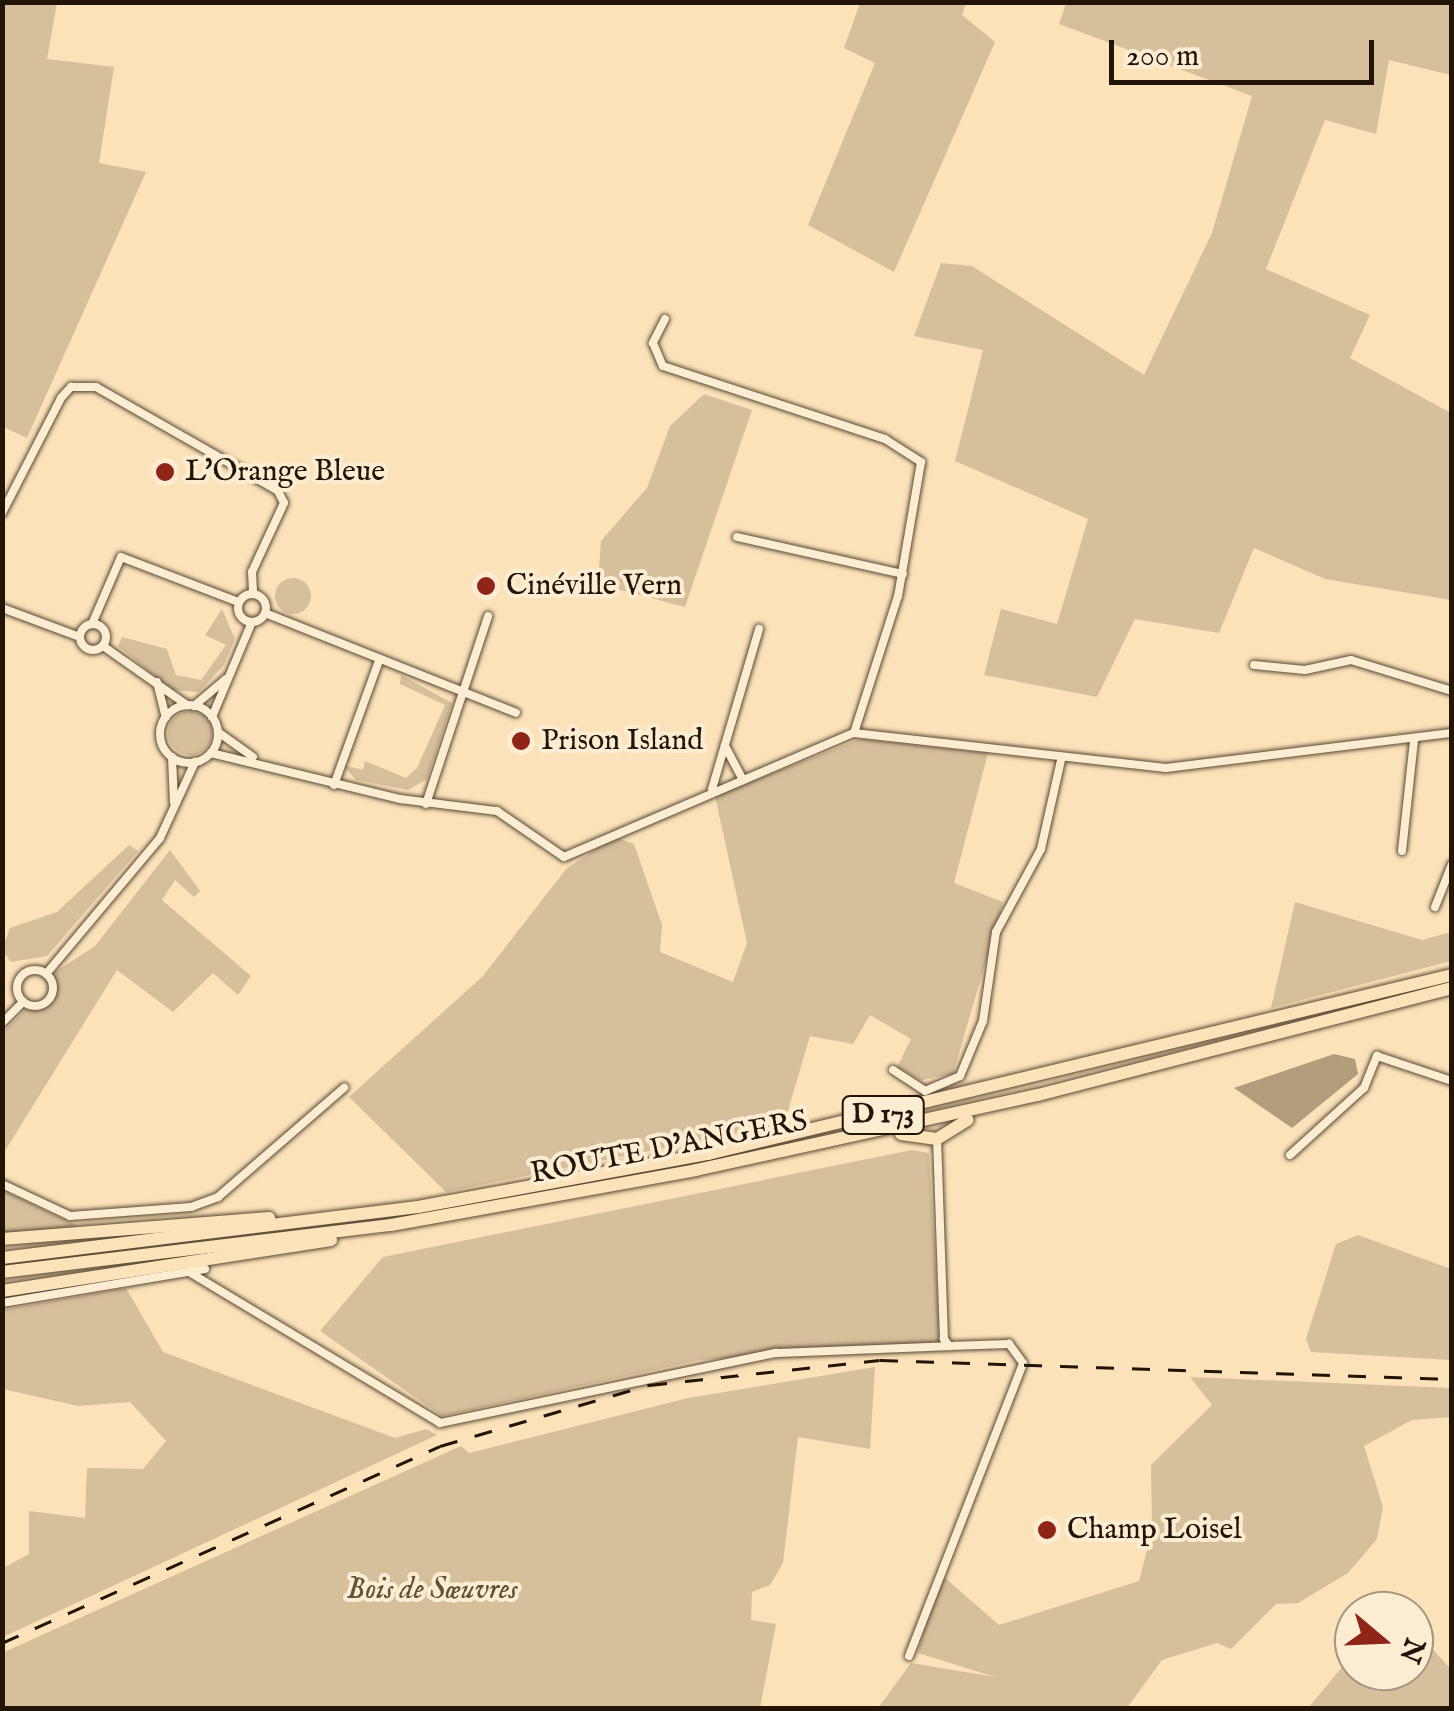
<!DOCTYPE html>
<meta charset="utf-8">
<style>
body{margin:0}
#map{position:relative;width:1454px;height:1711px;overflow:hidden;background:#fbe2b9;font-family:"IM FELL English",serif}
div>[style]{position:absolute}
.green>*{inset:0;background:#d6bf9b}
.round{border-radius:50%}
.water>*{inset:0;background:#b19c7c}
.roads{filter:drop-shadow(0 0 2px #584833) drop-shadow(0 0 2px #584833)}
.street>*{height:8px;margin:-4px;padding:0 4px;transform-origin:4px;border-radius:4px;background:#fcecd2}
.street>.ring{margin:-4px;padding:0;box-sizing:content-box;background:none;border:8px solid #fcecd2;border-radius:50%}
.highway>*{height:12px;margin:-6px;padding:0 6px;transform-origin:6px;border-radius:6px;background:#fbe2b9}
.rail>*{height:2.5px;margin-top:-1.25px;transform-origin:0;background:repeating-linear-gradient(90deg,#221406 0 18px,transparent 0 36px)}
.dots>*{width:28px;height:28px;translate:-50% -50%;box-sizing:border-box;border:5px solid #fcecd2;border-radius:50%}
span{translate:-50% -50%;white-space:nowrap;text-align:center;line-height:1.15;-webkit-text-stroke:8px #fcecd2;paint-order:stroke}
.shield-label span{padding:2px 8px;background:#fcecd2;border:2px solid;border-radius:8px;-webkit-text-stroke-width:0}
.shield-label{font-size:28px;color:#221406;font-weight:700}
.poi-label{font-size:30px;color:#221406}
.left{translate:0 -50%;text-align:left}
.street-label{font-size:30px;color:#221406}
.park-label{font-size:30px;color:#61503a;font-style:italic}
.frame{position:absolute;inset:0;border:5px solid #221406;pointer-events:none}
.north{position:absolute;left:1334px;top:1591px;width:100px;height:100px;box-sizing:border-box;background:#fcecd2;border:2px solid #a59680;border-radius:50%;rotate:109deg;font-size:28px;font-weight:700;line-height:40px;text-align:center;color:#221406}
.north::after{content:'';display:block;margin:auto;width:35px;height:45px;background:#8f2418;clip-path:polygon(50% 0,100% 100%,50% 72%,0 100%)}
.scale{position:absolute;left:1109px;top:40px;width:265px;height:45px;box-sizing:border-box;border:5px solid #221406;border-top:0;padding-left:12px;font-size:30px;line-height:35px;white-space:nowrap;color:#221406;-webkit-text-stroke:8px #fcecd2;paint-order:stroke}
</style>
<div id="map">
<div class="green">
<div style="clip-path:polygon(3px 2px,57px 3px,47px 59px,114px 67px,99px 163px,146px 172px,27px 438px,3px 427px)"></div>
<div style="clip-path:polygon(860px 3px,966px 3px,962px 15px,995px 42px,894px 272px,808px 225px,875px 63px,844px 48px)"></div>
<div style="clip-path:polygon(1066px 3px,1451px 3px,1451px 75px,1389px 60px,1376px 134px,1325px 120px,1266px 269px,1370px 315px,1350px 358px,1451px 413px,1451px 600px,1325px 579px,1254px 548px,1219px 633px,1135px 619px,1097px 697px,984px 675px,1001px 609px,1057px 624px,1088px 519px,955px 461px,983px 350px,914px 336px,941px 263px,972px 266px,1144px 375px,1212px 233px,1252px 96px,1059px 24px)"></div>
<div style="clip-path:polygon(704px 394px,752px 410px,685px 607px,598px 584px,601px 541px,647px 488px,670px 426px)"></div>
<div class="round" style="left:275px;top:578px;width:36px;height:36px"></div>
<div style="clip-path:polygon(222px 609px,235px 639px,224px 665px,199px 692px,172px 690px,118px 646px,122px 637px,167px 649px,176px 675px,201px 680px,226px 645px,205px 635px)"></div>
<div style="clip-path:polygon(401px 675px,452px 703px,427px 779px,408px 790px,356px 780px,343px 765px,363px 770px,365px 761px,406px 778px,417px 768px,445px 705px,400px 684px)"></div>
<div class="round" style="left:168px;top:711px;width:44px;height:44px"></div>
<div style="clip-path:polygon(860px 739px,988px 753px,954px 883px,1003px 902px,953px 1074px,921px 1080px,897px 1067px,911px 1039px,870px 1015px,853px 1044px,810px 1036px,784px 1124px,446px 1192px,349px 1097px,483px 976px,567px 868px,615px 837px,634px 844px,662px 925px,660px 952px,733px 982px,747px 943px,715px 796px)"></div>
<div style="clip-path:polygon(129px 845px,138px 851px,47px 956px,11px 962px,2px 950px,10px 928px,57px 912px)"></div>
<div style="clip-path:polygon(170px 850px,200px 891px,194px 897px,175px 880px,162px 900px,251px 976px,238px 995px,213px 973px,173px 1012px,117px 970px,3px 1154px,3px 1032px,26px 1009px,55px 1002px,55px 972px,95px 946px)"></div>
<div style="clip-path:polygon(1295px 902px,1422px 940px,1451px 932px,1451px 961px,1271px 1008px)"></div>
<div style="clip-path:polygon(912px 1150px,929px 1153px,940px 1343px,700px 1360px,442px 1416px,320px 1331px,383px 1257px)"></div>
<div style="clip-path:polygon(2px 1190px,76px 1225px,77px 1227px,3px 1235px)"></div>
<div style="clip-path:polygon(1358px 1235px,1451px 1269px,1451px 1360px,1311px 1352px,1306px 1339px,1336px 1244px)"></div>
<div style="clip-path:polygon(126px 1288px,163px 1352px,395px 1438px,426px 1429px,437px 1435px,3px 1637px,3px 1568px,29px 1554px,29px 1511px,85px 1518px,87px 1468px,143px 1469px,166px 1441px,130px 1402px,78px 1406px,3px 1389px,3px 1310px)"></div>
<div style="clip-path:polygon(875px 1367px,870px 1449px,798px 1437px,783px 1563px,770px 1585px,752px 1592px,751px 1620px,776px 1624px,760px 1708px,3px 1708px,2px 1653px,461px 1446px,469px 1453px,688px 1398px)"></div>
<div style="clip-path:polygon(1190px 1377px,1451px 1388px,1451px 1417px,1412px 1420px,1364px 1446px,1383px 1507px,1377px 1539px,1348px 1573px,1298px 1603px,1276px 1604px,1231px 1649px,1217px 1643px,1162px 1660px,1127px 1708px,878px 1708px,911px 1663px,995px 1677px,918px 1653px,937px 1571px,999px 1625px,1139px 1581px,1152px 1531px,1151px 1465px,1212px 1405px)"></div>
<div style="clip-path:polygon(1414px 1629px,1450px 1668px,1451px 1708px,1308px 1708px,1354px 1653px,1354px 1671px,1414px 1671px)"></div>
</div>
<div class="water">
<div style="clip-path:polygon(1334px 1054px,1355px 1059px,1358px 1074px,1292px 1128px,1234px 1088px)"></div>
</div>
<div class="roads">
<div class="street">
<div style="left:665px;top:319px;width:27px;rotate:117deg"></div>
<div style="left:653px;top:343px;width:25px;rotate:67deg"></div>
<div style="left:663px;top:366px;width:234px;rotate:18.2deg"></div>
<div style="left:885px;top:439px;width:43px;rotate:32.6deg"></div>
<div style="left:921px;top:462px;width:136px;rotate:99.7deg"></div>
<div style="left:898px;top:596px;width:144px;rotate:107.8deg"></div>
<div style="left:2px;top:513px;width:129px;rotate:-62.8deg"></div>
<div style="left:61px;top:398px;width:15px;rotate:-48deg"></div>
<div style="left:71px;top:387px;width:25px"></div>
<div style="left:96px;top:387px;width:210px;rotate:29.7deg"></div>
<div style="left:278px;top:491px;width:13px;rotate:63deg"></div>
<div style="left:284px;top:503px;width:76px;rotate:114.9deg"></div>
<div style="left:252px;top:572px;width:21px;rotate:87deg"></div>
<div style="left:737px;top:537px;width:170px;rotate:12.6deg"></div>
<div class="ring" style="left:238px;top:594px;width:20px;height:20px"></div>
<div style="left:2px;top:608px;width:83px;rotate:20.4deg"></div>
<div style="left:265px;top:613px;width:270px;rotate:21.7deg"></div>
<div class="ring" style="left:80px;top:624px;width:18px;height:18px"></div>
<div style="left:92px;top:624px;width:73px;rotate:-66.6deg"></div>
<div style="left:121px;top:557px;width:125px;rotate:21deg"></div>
<div style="left:103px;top:646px;width:103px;rotate:35.1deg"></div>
<div style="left:1254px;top:665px;width:51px;rotate:5.6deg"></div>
<div style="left:1305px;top:670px;width:47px;rotate:-12.3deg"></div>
<div style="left:1351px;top:660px;width:106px;rotate:17.1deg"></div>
<div style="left:157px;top:682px;width:36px;rotate:76deg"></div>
<div class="ring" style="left:160px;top:705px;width:50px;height:50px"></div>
<div style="left:194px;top:706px;width:42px;rotate:-40.2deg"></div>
<div style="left:212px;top:717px;width:103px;rotate:-67.2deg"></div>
<div style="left:218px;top:732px;width:43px;rotate:35.5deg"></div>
<div style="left:725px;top:746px;width:34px;rotate:62deg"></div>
<div style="left:211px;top:753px;width:195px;rotate:13.7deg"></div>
<div style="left:400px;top:799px;width:98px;rotate:7.1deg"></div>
<div style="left:497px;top:811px;width:81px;rotate:34.5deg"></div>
<div style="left:564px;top:857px;width:315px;rotate:-23.2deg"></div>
<div style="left:854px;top:733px;width:314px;rotate:6.4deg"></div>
<div style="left:1166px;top:768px;width:288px;rotate:-7deg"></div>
<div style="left:172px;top:757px;width:45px;rotate:87.5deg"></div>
<div style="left:334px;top:785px;width:132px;rotate:-70.1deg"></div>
<div style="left:712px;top:789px;width:167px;rotate:-73.6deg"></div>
<div style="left:426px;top:804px;width:198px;rotate:-71.7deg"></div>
<div style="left:1402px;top:851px;width:112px;rotate:-83.8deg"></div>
<div style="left:1435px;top:907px;width:46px;rotate:-68.4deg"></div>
<div class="ring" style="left:17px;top:970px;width:28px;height:28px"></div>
<div style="left:46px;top:974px;width:177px;rotate:-50deg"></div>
<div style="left:160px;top:838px;width:84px;rotate:-65.3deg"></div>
<div style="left:2px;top:1023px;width:30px;rotate:-45deg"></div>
<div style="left:893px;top:1070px;width:38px;rotate:33deg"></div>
<div style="left:925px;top:1091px;width:38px;rotate:-23deg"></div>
<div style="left:960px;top:1076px;width:60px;rotate:-67.3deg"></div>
<div style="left:983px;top:1021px;width:90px;rotate:-81.7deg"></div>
<div style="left:996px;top:932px;width:94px;rotate:-61.5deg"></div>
<div style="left:1041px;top:849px;width:91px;rotate:-77.3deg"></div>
<div style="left:1290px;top:1155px;width:100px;rotate:-42.2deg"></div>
<div style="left:1364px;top:1088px;width:35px;rotate:-68deg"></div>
<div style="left:1377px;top:1056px;width:79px;rotate:18.4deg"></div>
<div style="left:2px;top:1184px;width:75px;rotate:25.2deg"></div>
<div style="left:70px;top:1216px;width:121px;rotate:-4.3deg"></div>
<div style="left:191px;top:1207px;width:29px;rotate:-20deg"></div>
<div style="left:218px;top:1197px;width:167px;rotate:-40.9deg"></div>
<div style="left:189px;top:1272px;width:293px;rotate:31deg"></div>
<div style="left:440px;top:1423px;width:343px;rotate:-11.8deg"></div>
<div style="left:776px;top:1353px;width:173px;rotate:-2.3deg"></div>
<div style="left:2px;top:1303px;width:206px;rotate:-9.5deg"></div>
<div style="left:909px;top:1656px;width:314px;rotate:-68.7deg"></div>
<div style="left:1023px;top:1363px;width:24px;rotate:-126deg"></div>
<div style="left:1009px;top:1344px;width:60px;rotate:178.1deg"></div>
<div style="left:949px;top:1346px;width:9px;rotate:-126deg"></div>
<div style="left:944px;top:1339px;width:200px;rotate:-92deg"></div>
</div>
<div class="highway">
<div style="left:901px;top:1134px;width:36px;rotate:8deg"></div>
<div style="left:937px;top:1139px;width:36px;rotate:-32deg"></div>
<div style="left:2px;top:1239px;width:268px;rotate:-4.5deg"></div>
<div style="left:2px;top:1258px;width:419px;rotate:-7deg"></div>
<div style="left:418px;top:1207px;width:295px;rotate:-10.4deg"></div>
<div style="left:708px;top:1154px;width:765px;rotate:-13.53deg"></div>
<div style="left:2px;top:1272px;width:392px;rotate:-6.9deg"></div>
<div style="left:391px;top:1225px;width:310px;rotate:-10.2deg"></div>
<div style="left:696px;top:1170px;width:350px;rotate:-12.4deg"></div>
<div style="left:1038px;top:1095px;width:428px;rotate:-14.5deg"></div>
<div style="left:2px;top:1291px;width:333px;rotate:-8.8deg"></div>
</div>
</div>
<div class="rail">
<div style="left:2px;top:1643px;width:480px;rotate:-24.2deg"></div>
<div style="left:440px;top:1446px;width:218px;rotate:-16.3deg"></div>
<div style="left:649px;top:1385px;width:232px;rotate:-6.2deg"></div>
<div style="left:880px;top:1360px;width:572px;rotate:1.9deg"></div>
</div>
<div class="dots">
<div style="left:165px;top:472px;background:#8f2418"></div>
<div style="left:486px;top:586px;background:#8f2418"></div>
<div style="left:521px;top:741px;background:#8f2418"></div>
<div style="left:1047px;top:1530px;background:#8f2418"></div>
</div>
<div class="shield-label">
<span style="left:883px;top:1115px">D 173</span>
</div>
<div class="poi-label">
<span class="left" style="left:185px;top:472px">L'Orange Bleue</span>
<span class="left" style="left:506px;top:586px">Cinéville Vern</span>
<span class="left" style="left:541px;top:741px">Prison Island</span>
<span class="left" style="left:1067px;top:1530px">Champ Loisel</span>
</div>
<div class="street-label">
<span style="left:669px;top:1148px;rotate:-11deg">ROUTE D'ANGERS</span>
</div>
<div class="park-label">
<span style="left:432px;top:1590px">Bois de Sœuvres</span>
</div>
<div class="frame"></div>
<div class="north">N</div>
<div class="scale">200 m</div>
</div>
